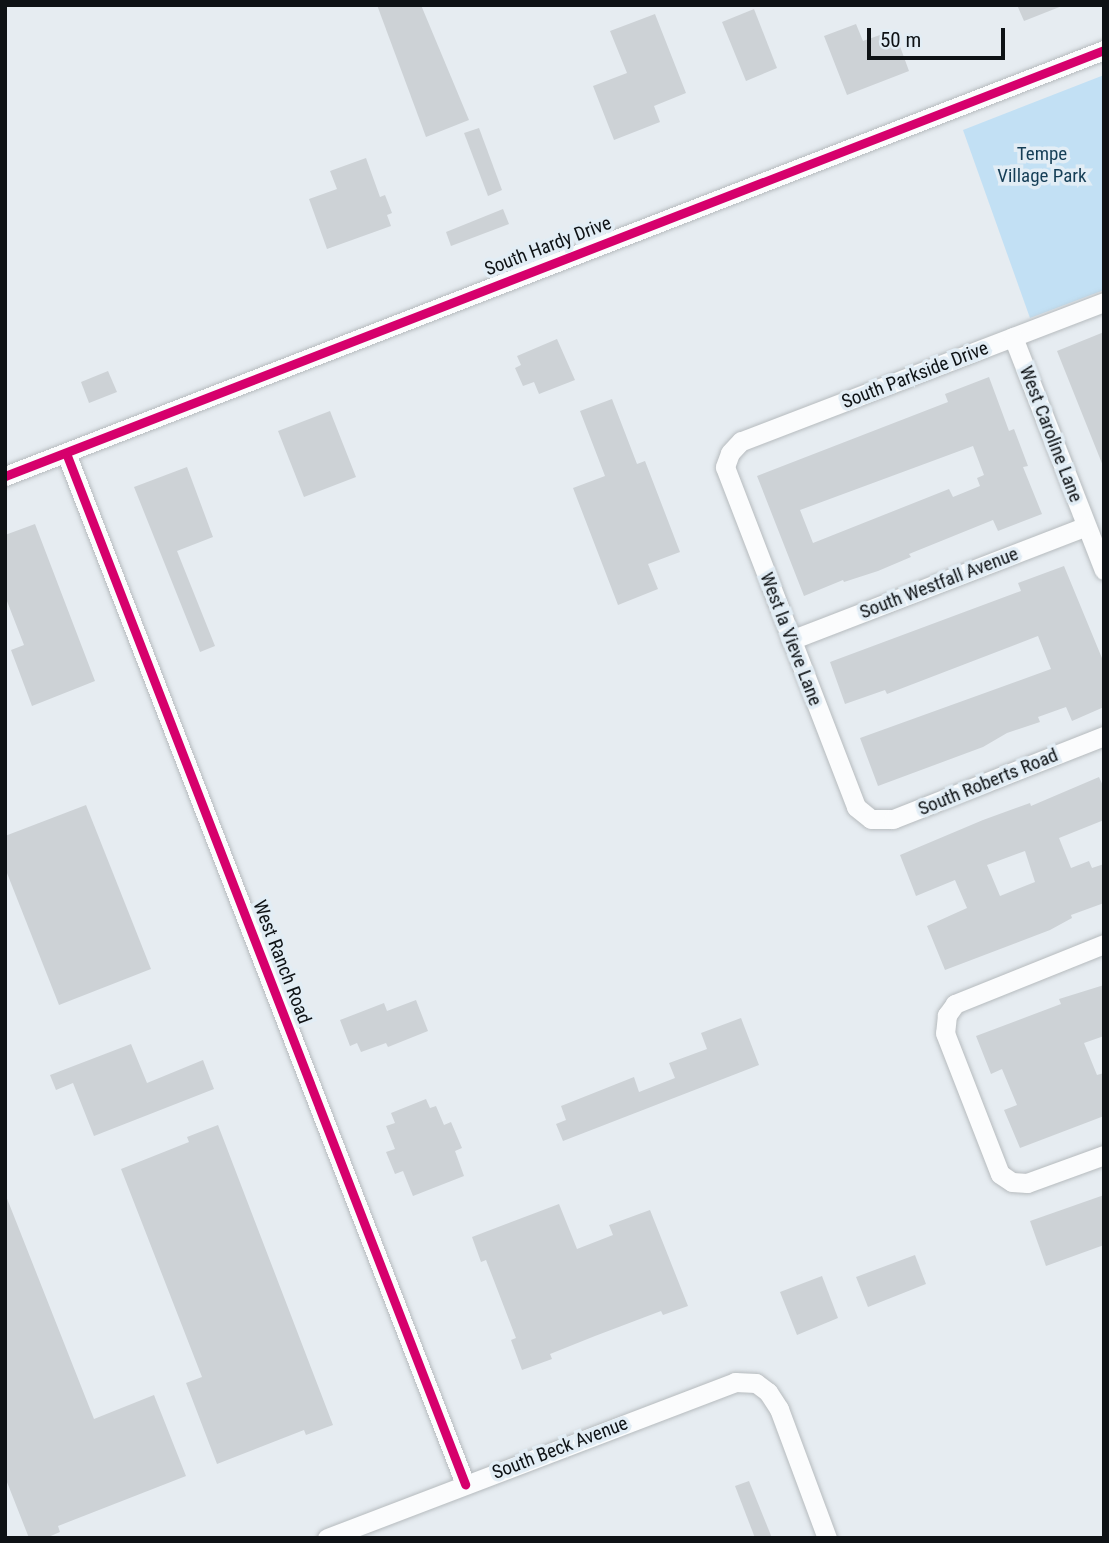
<!DOCTYPE html>
<style>
body{margin:0}
#map{position:relative;width:1109px;height:1543px;overflow:hidden;background:#e6ecf1;font-family:"Roboto Condensed",sans-serif}
div>[style]{position:absolute}
.green>*{inset:0;background:#c2e0f4}
.building>*{inset:0;background:#cdd2d6}
.roads{filter:drop-shadow(0 0 2px #b6bbbe) drop-shadow(0 0 2px #b6bbbe)}
.minor>*{height:19px;margin:-9.5px;padding:0 9.5px;transform-origin:9.5px;border-radius:9.5px;background:#fbfcfd}
.cycleway>*{height:9px;margin:-4.5px;padding:0 4.5px;transform-origin:4.5px;border-radius:4.5px;background:#d6006c}
span{translate:-50% -50%;white-space:nowrap;text-align:center;line-height:1.15;-webkit-text-stroke:7px #e2edf5;paint-order:stroke}
.park-label{font-size:19px;color:#153e56}
.street-label{font-size:19px;color:#0e1215}
.frame{position:absolute;inset:0;border:7px solid #0e1215;pointer-events:none}
.scale{position:absolute;left:867px;top:28px;width:138px;height:32px;box-sizing:border-box;border:4px solid #0e1215;border-top:0;padding-left:9px;font-size:21px;line-height:24px;white-space:nowrap;color:#0e1215;-webkit-text-stroke:5px #e2edf5;paint-order:stroke}
</style>
<div id="map">
<div class="green">
<div style="clip-path:polygon(1104px 75px,1104px 290px,1030px 318px,963px 130px)"></div>
</div>
<div class="building">
<div style="clip-path:polygon(377px 5px,421px 5px,469px 120px,426px 137px)"></div>
<div style="clip-path:polygon(1017px 5px,1062px 5px,1062px 6px,1024px 21px)"></div>
<div style="clip-path:polygon(754px 9px,777px 68px,746px 81px,722px 22px)"></div>
<div style="clip-path:polygon(655px 14px,686px 93px,654px 106px,660px 122px,614px 140px,593px 86px,627px 73px,610px 31px)"></div>
<div style="clip-path:polygon(856px 24px,863px 41px,894px 30px,909px 71px,847px 95px,824px 36px)"></div>
<div style="clip-path:polygon(479px 128px,502px 190px,488px 196px,464px 133px)"></div>
<div style="clip-path:polygon(366px 158px,380px 197px,385px 195px,392px 213px,387px 215px,391px 226px,327px 249px,309px 199px,337px 189px,330px 171px)"></div>
<div style="clip-path:polygon(503px 209px,509px 224px,451px 246px,446px 232px)"></div>
<div style="clip-path:polygon(1104px 332px,1104px 465px,1103px 466px,1057px 351px)"></div>
<div style="clip-path:polygon(557px 339px,575px 380px,539px 394px,534px 382px,523px 386px,515px 368px,521px 365px,517px 356px)"></div>
<div style="clip-path:polygon(108px 371px,117px 392px,89px 403px,81px 382px)"></div>
<div style="clip-path:polygon(evenodd,989px 377px,1009px 431px,1014px 429px,1028px 466px,1023px 467px,1042px 514px,998px 531px,993px 520px,909px 554px,911px 557px,878px 571px,844px 582px,843px 580px,804px 596px,757px 476px,948px 402px,945px 394px,989px 377px,973px 446px,984px 475px,977px 478px,980px 486px,953px 497px,949px 489px,813px 543px,800px 510px,973px 446px)"></div>
<div style="clip-path:polygon(612px 399px,637px 464px,645px 461px,680px 552px,648px 564px,658px 589px,618px 605px,573px 488px,605px 476px,580px 411px)"></div>
<div style="clip-path:polygon(330px 411px,356px 477px,304px 497px,278px 431px)"></div>
<div style="clip-path:polygon(187px 467px,213px 537px,177px 551px,215px 646px,200px 652px,134px 487px)"></div>
<div style="clip-path:polygon(35px 524px,95px 681px,32px 706px,11px 650px,24px 645px,5px 596px,5px 535px)"></div>
<div style="clip-path:polygon(1064px 566px,1104px 663px,1104px 707px,1072px 721px,1066px 707px,1038px 717px,1040px 722px,1007px 733px,983px 747px,878px 786px,860px 738px,1051px 669px,1038px 636px,887px 694px,885px 690px,845px 704px,830px 662px,1021px 591px,1018px 583px)"></div>
<div style="clip-path:polygon(evenodd,1099px 777px,1104px 788px,1104px 820px,1059px 838px,1071px 868px,1089px 861px,1092px 868px,1104px 864px,1104px 903px,1071px 915px,1072px 918px,1050px 930px,945px 970px,927px 926px,967px 908px,955px 880px,916px 896px,900px 855px,983px 820px,1030px 803px,1031px 806px,1099px 777px,1025px 851px,1035px 882px,1000px 896px,987px 865px,1025px 851px)"></div>
<div style="clip-path:polygon(86px 805px,151px 969px,59px 1005px,5px 868px,5px 836px)"></div>
<div style="clip-path:polygon(1104px 985px,1104px 1036px,1084px 1043px,1097px 1075px,1104px 1073px,1104px 1116px,1020px 1148px,1004px 1110px,1017px 1105px,1002px 1069px,991px 1074px,976px 1036px,1061px 1004px,1059px 999px)"></div>
<div style="clip-path:polygon(416px 1000px,428px 1031px,388px 1047px,386px 1043px,361px 1052px,357px 1043px,350px 1046px,340px 1020px,384px 1003px,387px 1011px)"></div>
<div style="clip-path:polygon(741px 1018px,759px 1065px,563px 1141px,556px 1124px,566px 1120px,561px 1106px,634px 1077px,639px 1092px,675px 1078px,669px 1063px,707px 1049px,701px 1033px)"></div>
<div style="clip-path:polygon(131px 1044px,147px 1083px,203px 1060px,214px 1089px,94px 1136px,73px 1083px,56px 1090px,50px 1075px)"></div>
<div style="clip-path:polygon(426px 1099px,430px 1108px,436px 1106px,444px 1125px,451px 1122px,462px 1148px,455px 1151px,464px 1176px,413px 1196px,403px 1171px,395px 1174px,386px 1152px,395px 1149px,386px 1126px,395px 1123px,391px 1113px)"></div>
<div style="clip-path:polygon(218px 1125px,333px 1425px,306px 1435px,304px 1430px,217px 1464px,186px 1383px,202px 1377px,121px 1169px,189px 1142px,187px 1137px)"></div>
<div style="clip-path:polygon(1104px 1195px,1104px 1245px,1046px 1266px,1030px 1221px)"></div>
<div style="clip-path:polygon(6px 1196px,94px 1419px,154px 1395px,186px 1476px,58px 1526px,60px 1532px,46px 1538px,29px 1538px,5px 1477px)"></div>
<div style="clip-path:polygon(559px 1204px,577px 1249px,613px 1235px,609px 1225px,650px 1210px,688px 1306px,663px 1315px,661px 1311px,595px 1336px,550px 1354px,552px 1359px,522px 1370px,511px 1340px,516px 1338px,486px 1260px,481px 1262px,472px 1237px)"></div>
<div style="clip-path:polygon(915px 1255px,926px 1284px,868px 1307px,856px 1277px)"></div>
<div style="clip-path:polygon(822px 1276px,838px 1318px,797px 1335px,780px 1292px)"></div>
<div style="clip-path:polygon(749px 1481px,772px 1538px,755px 1538px,735px 1486px)"></div>
</div>
<div class="roads">
<div class="minor">
<div style="left:1104px;top:302px;width:389px;rotate:159deg"></div>
<div style="left:741px;top:441px;width:16px;rotate:133deg"></div>
<div style="left:730px;top:453px;width:15px;rotate:110deg"></div>
<div style="left:725px;top:467px;width:364px;rotate:68.9deg"></div>
<div style="left:856px;top:807px;width:19px;rotate:39deg"></div>
<div style="left:871px;top:819px;width:22px"></div>
<div style="left:893px;top:819px;width:227px;rotate:-21.5deg"></div>
<div style="left:1013px;top:337px;width:250px;rotate:68.7deg"></div>
<div style="left:66px;top:453px;width:1106px;rotate:68.84deg"></div>
<div style="left:5px;top:476px;width:1179px;rotate:-21.19deg"></div>
<div style="left:791px;top:640px;width:316px;rotate:-21.1deg"></div>
<div style="left:1104px;top:944px;width:161px;rotate:158.1deg"></div>
<div style="left:955px;top:1004px;width:14px;rotate:126deg"></div>
<div style="left:947px;top:1015px;width:18px;rotate:96deg"></div>
<div style="left:945px;top:1033px;width:151px;rotate:68.7deg"></div>
<div style="left:1000px;top:1174px;width:14px;rotate:34deg"></div>
<div style="left:1012px;top:1182px;width:15px;rotate:4deg"></div>
<div style="left:1027px;top:1183px;width:82px;rotate:-20deg"></div>
<div style="left:327px;top:1538px;width:437px;rotate:-20.9deg"></div>
<div style="left:735px;top:1382px;width:21px;rotate:3deg"></div>
<div style="left:756px;top:1383px;width:15px;rotate:37deg"></div>
<div style="left:768px;top:1392px;width:20px;rotate:57deg"></div>
<div style="left:779px;top:1409px;width:138px;rotate:69.6deg"></div>
</div>
</div>
<div class="cycleway">
<div style="left:66px;top:453px;width:1106px;rotate:68.84deg"></div>
<div style="left:5px;top:476px;width:1179px;rotate:-21.19deg"></div>
</div>
<div class="park-label">
<span style="left:1042px;top:165px">Tempe<br>Village Park</span>
</div>
<div class="street-label">
<span style="left:548px;top:246px;rotate:-21deg">South Hardy Drive</span>
<span style="left:915px;top:375px;rotate:-21deg">South Parkside Drive</span>
<span style="left:1051px;top:434px;rotate:69deg">West Caroline Lane</span>
<span style="left:939px;top:583px;rotate:-21deg">South Westfall Avenue</span>
<span style="left:791px;top:639px;rotate:69deg">West la Vieve Lane</span>
<span style="left:988px;top:782px;rotate:-22deg">South Roberts Road</span>
<span style="left:282px;top:962px;rotate:69deg">West Ranch Road</span>
<span style="left:560px;top:1448px;rotate:-21deg">South Beck Avenue</span>
</div>
<div class="frame"></div>
<div class="scale">50 m</div>
</div>
